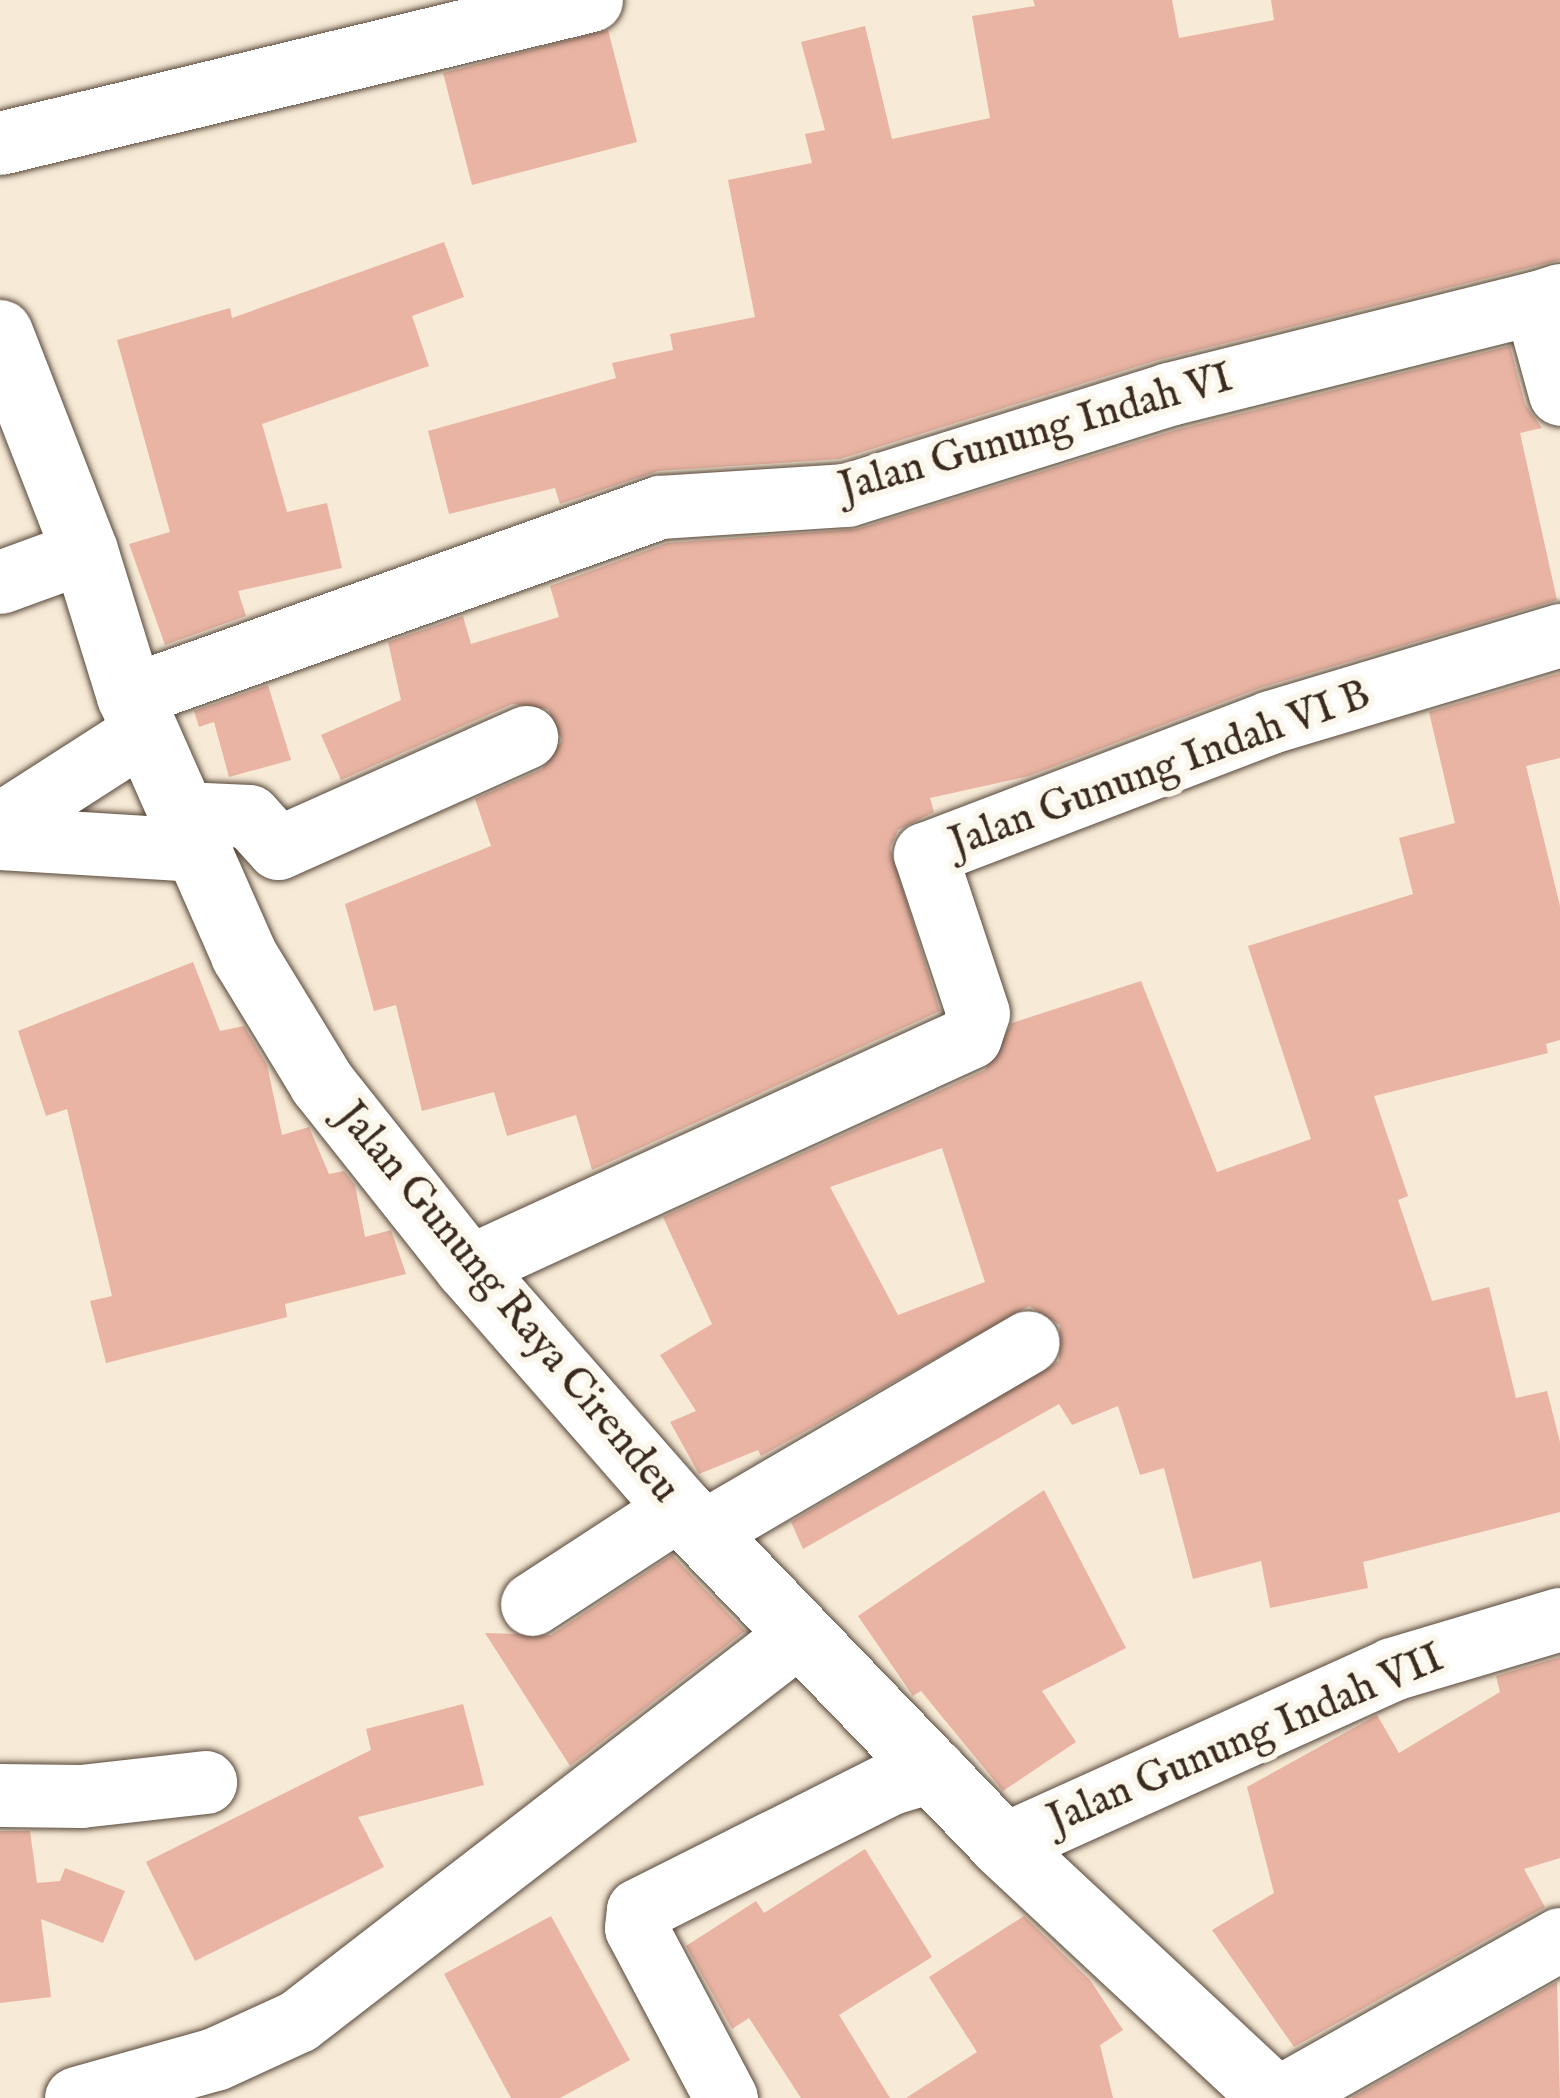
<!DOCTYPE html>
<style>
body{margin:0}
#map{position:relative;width:1560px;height:2098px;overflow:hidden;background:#f7ead6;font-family:"IM FELL English",serif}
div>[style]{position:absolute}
.building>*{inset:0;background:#e9b4a4}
.roads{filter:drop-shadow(0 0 3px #57473a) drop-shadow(0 0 3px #57473a)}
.minor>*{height:63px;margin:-31.5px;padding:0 31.5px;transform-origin:31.5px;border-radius:31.5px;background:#fff}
.tertiary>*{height:66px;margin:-33px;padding:0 33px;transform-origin:33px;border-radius:33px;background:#fff}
span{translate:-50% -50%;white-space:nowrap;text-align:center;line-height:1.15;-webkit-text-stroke:12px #fbf7ec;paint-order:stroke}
.street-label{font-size:42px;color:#3b2a1e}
</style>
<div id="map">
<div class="building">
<div style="clip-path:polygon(1033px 0,1172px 0,1179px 38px,1274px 20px,1271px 0,1560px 0,1560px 260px,1158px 360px,840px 459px,658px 471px,560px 504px,555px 488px,449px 514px,428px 431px,616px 378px,612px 363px,673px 350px,670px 334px,755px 317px,728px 180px,812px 163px,805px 134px,825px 130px,801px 42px,865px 26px,892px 139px,990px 118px,972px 16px,1035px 6px)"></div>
<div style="clip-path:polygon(608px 30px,637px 142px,472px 185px,443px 73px)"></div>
<div style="clip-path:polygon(444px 242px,464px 297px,412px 316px,429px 366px,262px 424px,287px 512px,327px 503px,342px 568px,238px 591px,246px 616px,165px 645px,129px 544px,170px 532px,117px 340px,230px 308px,232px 318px)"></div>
<div style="clip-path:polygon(1510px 346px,1525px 404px,1542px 428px,1520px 433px,1557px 600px,1260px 688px,1029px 776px,930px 798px,934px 812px,898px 830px,890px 848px,940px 1011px,592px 1170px,576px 1115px,507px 1136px,494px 1092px,422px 1111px,396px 1005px,374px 1011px,345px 904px,491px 846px,475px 799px,542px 769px,562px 740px,548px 709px,512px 704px,341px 780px,321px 735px,401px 700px,388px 642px,463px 616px,471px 644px,559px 617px,550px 586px,667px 543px,857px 529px,1179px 429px)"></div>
<div style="clip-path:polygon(evenodd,1560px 673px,1560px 758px,1526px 766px,1560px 906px,1560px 1040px,1546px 1044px,1548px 1053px,1374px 1096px,1408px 1196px,1398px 1200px,1432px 1301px,1489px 1287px,1516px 1398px,1547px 1391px,1560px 1442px,1560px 1512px,1363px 1562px,1368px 1588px,1270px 1608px,1261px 1561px,1193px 1579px,1164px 1468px,1140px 1475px,1118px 1406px,1072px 1425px,1059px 1404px,803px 1549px,791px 1522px,1059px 1361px,1060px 1325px,1029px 1306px,761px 1456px,758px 1450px,699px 1474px,670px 1422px,696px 1411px,660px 1355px,712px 1324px,663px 1217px,985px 1070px,1012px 1023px,1141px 981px,1217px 1172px,1311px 1139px,1248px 946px,1413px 894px,1399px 838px,1455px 823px,1429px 712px,1560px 673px,942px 1148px,985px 1282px,898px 1315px,830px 1187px,942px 1148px)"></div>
<div style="clip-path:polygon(268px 685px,291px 760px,229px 777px,214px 722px,199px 727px,194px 711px)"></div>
<div style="clip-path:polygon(193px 962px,220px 1031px,244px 1026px,267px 1065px,282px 1135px,309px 1127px,329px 1174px,344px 1171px,355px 1185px,365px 1237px,391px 1230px,406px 1274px,285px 1304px,287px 1317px,106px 1363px,90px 1301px,112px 1296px,67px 1109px,46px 1116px,18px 1031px)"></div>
<div style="clip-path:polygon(1044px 1490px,1126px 1648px,1042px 1691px,1076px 1742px,1003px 1791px,921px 1691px,913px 1696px,858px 1616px)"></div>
<div style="clip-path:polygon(672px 1555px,745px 1631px,570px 1766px,485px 1633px,551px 1635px)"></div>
<div style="clip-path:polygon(1560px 1657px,1560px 1858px,1524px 1869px,1545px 1907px,1294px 2047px,1212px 1930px,1274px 1893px,1247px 1787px,1377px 1715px,1399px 1753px,1500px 1692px,1496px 1676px)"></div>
<div style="clip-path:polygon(463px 1704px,484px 1785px,358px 1817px,384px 1867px,195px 1961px,146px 1862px,371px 1750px,366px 1729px)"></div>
<div style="clip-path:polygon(0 1831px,30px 1831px,37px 1883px,60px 1881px,65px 1868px,125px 1891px,103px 1943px,41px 1919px,51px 1997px,0 2003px)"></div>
<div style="clip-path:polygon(865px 1849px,932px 1957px,839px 2015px,890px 2098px,801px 2098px,749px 2018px,732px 2029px,686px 1946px,756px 1901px,764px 1913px)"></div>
<div style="clip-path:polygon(551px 1916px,630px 2060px,560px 2098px,511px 2098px,444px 1974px)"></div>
<div style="clip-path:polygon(1024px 1916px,1090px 1980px,1123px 2030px,1100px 2045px,1113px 2098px,906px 2098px,977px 2052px,929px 1977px)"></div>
<div style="clip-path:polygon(1557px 1982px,1560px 2098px,1351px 2098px)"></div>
</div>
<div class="roads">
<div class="minor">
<div style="left:0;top:143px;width:608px;rotate:-13.6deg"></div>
<div style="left:1560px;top:295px;width:26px;rotate:162deg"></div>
<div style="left:1535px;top:303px;width:94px;rotate:74.6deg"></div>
<div style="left:0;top:582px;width:90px;rotate:-20deg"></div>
<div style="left:130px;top:696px;width:563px;rotate:-19.63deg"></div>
<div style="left:660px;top:507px;width:187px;rotate:-3.7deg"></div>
<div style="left:847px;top:495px;width:337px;rotate:-17.4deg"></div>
<div style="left:1169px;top:394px;width:377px;rotate:-14deg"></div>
<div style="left:182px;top:813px;width:67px;rotate:2.6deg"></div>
<div style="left:249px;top:816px;width:43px;rotate:47.8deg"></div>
<div style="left:278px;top:848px;width:272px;rotate:-24.1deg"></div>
<div style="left:0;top:824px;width:172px;rotate:-32.7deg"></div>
<div style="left:0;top:838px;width:198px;rotate:3.5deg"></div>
<div style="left:468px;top:1267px;width:552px;rotate:-24.62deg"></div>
<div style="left:970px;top:1037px;width:25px;rotate:-72deg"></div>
<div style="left:978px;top:1013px;width:168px;rotate:-108.4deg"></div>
<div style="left:925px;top:854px;width:369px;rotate:-20.9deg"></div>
<div style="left:1270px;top:722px;width:303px;rotate:-16.7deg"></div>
<div style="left:703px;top:1532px;width:376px;rotate:-30.3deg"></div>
<div style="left:532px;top:1604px;width:176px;rotate:-33.1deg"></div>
<div style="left:0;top:1795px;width:81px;rotate:0.7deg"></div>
<div style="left:81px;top:1796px;width:125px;rotate:-6.4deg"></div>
<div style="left:1003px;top:1845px;width:427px;rotate:-24.3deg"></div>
<div style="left:1392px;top:1669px;width:175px;rotate:-16.6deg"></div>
<div style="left:76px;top:2098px;width:144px;rotate:-15.7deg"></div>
<div style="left:215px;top:2059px;width:91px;rotate:-24.6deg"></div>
<div style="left:298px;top:2021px;width:632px;rotate:-37.67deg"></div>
<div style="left:726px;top:2098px;width:192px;rotate:-117.9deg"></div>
<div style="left:636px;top:1928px;width:18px;rotate:-84deg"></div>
<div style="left:638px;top:1910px;width:283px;rotate:-26.7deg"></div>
<div style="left:891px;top:1783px;width:45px;rotate:-16.8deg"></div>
<div style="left:1278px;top:2098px;width:324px;rotate:-29.4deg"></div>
</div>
<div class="tertiary">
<div style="left:0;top:333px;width:234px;rotate:68.7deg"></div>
<div style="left:85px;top:551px;width:152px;rotate:72.8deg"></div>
<div style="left:130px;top:696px;width:283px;rotate:66.2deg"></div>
<div style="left:244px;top:955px;width:150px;rotate:58.6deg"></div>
<div style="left:322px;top:1083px;width:235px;rotate:51.6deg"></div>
<div style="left:468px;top:1267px;width:320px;rotate:48.8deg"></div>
<div style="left:679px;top:1508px;width:467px;rotate:46.1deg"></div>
<div style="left:1003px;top:1845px;width:371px;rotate:43deg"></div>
</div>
</div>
<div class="street-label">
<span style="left:1036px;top:434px;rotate:-16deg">Jalan Gunung Indah VI</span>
<span style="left:1160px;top:770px;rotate:-20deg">Jalan Gunung Indah VI B</span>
<span style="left:507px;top:1303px;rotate:50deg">Jalan Gunung Raya Cirendeu</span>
<span style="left:1246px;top:1740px;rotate:-23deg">Jalan Gunung Indah VII</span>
</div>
</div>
